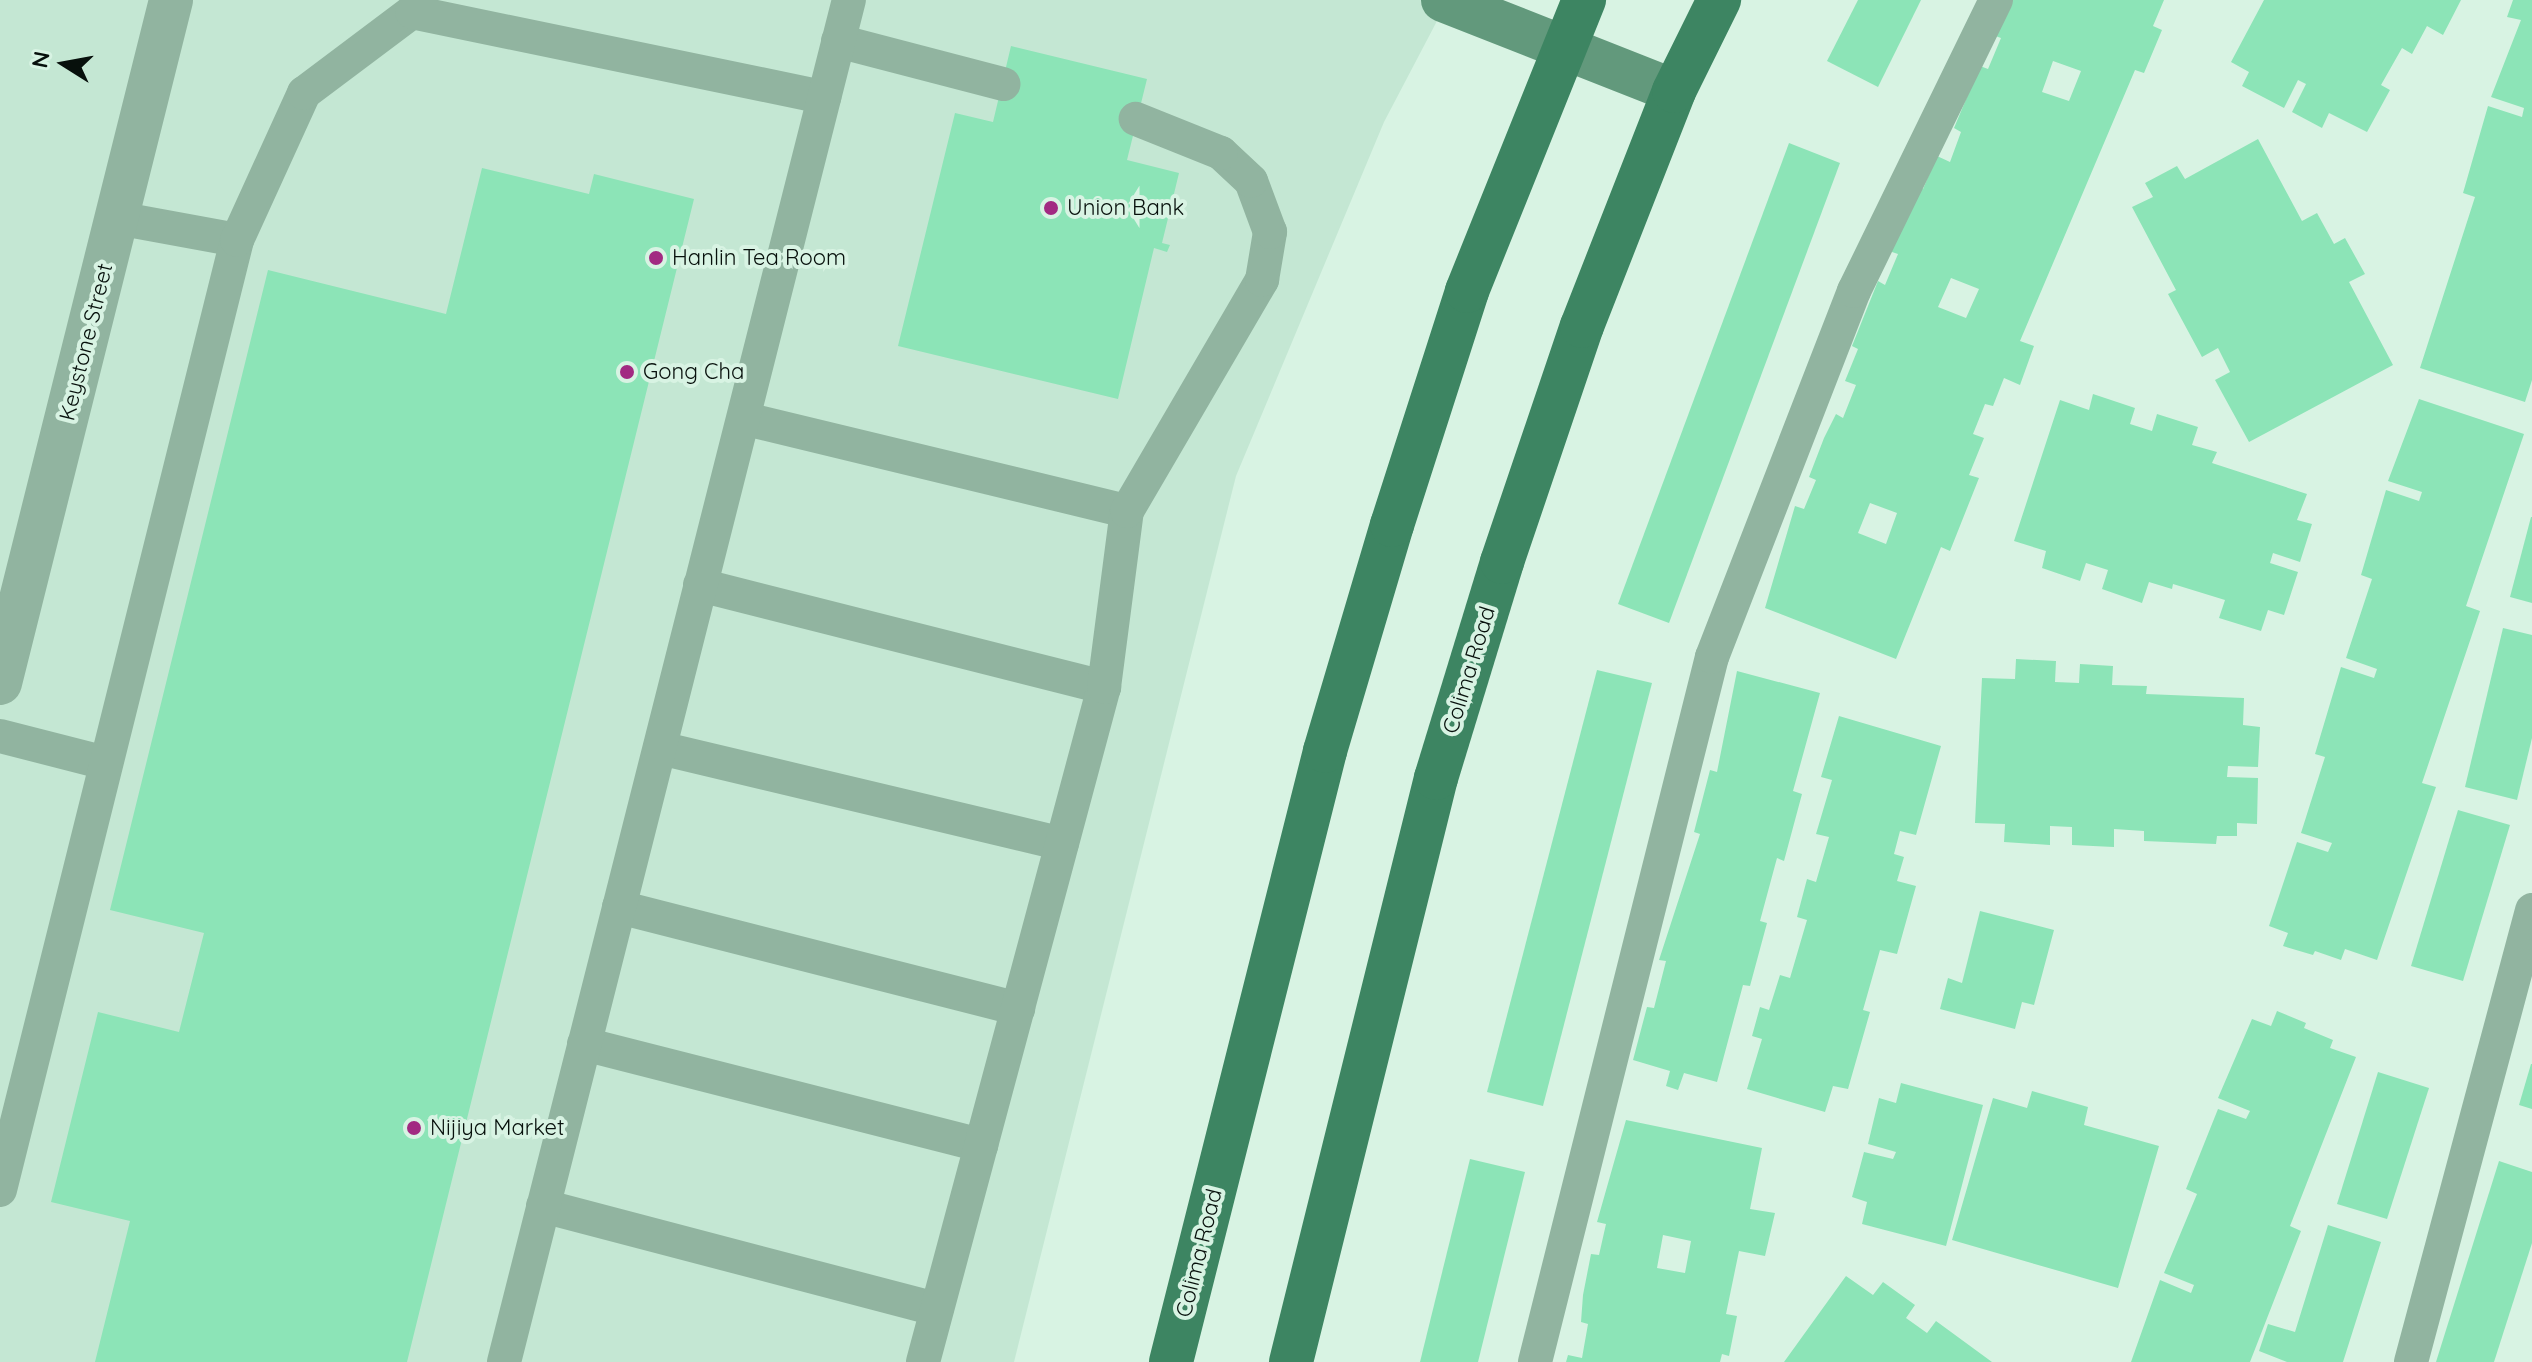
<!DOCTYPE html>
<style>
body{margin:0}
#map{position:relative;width:2532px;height:1362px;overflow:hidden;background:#d8f3e3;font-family:Quicksand,sans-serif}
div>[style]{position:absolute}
.built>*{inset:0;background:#c4e7d3}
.building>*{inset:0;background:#8ce4b7}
.lane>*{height:34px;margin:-17px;padding:0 17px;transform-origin:17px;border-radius:17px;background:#91b4a0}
.street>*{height:44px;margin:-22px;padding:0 22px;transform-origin:22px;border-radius:22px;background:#91b4a0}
.secondary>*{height:44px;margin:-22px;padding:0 22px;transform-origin:22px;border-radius:22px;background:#62997c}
.primary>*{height:44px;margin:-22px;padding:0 22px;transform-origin:22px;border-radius:22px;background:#3d8562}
.dots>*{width:22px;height:22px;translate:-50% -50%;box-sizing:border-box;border:4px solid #d8f3e3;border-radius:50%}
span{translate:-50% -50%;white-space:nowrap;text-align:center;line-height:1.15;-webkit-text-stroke:8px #d8f3e3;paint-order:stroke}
.poi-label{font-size:22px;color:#07100c}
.left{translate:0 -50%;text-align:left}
.street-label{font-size:22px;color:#07100c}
.north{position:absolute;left:24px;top:24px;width:80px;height:80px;-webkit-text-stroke:6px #d8f3e3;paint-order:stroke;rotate:281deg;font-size:22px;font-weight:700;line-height:32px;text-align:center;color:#07100c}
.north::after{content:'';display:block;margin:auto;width:28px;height:36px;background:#07100c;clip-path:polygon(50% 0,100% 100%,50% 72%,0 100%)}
</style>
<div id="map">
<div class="built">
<div style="clip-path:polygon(0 0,1448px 0,1384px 122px,1236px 476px,1014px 1362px,0 1362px)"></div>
</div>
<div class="building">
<div style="clip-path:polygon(1858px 0,1921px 0,1878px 87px,1827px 61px)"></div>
<div style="clip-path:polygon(evenodd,2006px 0,2164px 0,2153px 26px,2162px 30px,2144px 73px,2135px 70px,2020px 341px,2034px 346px,2020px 385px,2004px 378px,1993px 406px,1985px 404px,1973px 434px,1984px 438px,1969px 475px,1979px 478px,1950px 551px,1941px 547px,1896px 659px,1765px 608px,1795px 506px,1804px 509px,1816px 480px,1809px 477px,1824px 438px,1836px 414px,1843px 418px,1856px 385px,1845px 381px,1858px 349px,1852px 346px,1878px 281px,1885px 285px,1898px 254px,1889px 251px,1915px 187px,1923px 189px,1937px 156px,1950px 162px,1961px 132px,1954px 128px,1980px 66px,1988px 69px,2001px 38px,1993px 35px,2006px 0,2053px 61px,2081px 71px,2069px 101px,2042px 92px,2053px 61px,2006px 0,1951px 278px,1979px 289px,1966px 318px,1938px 307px,1951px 278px,2006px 0,1870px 503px,1897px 513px,1886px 544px,1858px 533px,1870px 503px)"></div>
<div style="clip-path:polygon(2264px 0,2461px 0,2443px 35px,2427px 26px,2412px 54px,2402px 48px,2381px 85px,2390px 90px,2367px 132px,2329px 113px,2322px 128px,2292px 112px,2306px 84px,2298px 80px,2284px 108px,2242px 86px,2249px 72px,2231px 62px)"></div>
<div style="clip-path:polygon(2513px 0,2532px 0,2532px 380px,2525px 402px,2420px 368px,2475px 197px,2463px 193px,2488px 106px,2522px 117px,2524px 108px,2491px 97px,2521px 20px,2507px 17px)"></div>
<div style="clip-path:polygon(1011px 46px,1147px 79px,1127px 160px,1179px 173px,1162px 243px,1170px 245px,1167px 252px,1154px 248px,1118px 399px,898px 346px,955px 113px,993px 122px)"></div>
<div style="clip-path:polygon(2258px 139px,2302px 221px,2317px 213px,2334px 244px,2345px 238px,2365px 274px,2349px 282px,2393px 365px,2249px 442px,2215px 380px,2230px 372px,2218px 348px,2202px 357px,2168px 294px,2176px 290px,2132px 207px,2153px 197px,2145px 183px,2177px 166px,2185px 179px)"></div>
<div style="clip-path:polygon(1789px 143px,1840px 163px,1669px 623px,1618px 604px)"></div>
<div style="clip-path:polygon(482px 168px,589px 194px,594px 174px,694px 199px,407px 1362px,95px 1362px,130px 1221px,51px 1202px,98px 1012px,179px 1032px,204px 933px,110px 910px,268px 270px,446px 314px)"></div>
<div style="clip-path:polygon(2093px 394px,2135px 408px,2130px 424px,2152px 431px,2157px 414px,2198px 427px,2192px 445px,2217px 452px,2212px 463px,2307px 494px,2297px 520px,2312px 524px,2300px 562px,2273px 553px,2270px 563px,2298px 572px,2284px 615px,2268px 610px,2261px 631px,2219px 618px,2225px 600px,2173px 584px,2172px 589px,2149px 582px,2142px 603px,2102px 589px,2108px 570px,2086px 563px,2080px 581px,2042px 568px,2046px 551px,2014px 541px,2060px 400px,2089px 410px)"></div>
<div style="clip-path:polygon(2419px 399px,2524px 434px,2466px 606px,2480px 611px,2422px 783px,2436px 787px,2377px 960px,2345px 949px,2341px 960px,2315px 951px,2313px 955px,2283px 946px,2288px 933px,2269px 926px,2297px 842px,2328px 852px,2332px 843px,2301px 833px,2325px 757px,2315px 754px,2341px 667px,2374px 678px,2377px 669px,2346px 658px,2372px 579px,2361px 575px,2386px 490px,2419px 501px,2422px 492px,2388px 481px)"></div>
<div style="clip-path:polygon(2531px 517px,2532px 517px,2532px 603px,2510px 597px)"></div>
<div style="clip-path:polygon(2503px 628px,2532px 635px,2532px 738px,2517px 800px,2465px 787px)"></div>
<div style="clip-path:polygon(2016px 659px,2056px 661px,2055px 682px,2079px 683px,2080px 664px,2113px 666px,2112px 685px,2147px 686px,2146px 694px,2244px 698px,2243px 725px,2260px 727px,2258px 767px,2228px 766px,2227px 777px,2258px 778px,2257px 824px,2237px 823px,2237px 836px,2217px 836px,2216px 844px,2144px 841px,2144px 831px,2114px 829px,2114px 847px,2072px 845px,2072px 827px,2050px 826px,2050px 845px,2004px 842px,2005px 824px,1975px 823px,1982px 678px,2015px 679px)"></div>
<div style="clip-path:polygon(1597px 670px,1652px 683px,1543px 1106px,1487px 1092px)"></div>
<div style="clip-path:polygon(1737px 671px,1820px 693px,1793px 791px,1802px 794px,1784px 861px,1777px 858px,1760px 921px,1767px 923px,1750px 986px,1743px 985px,1717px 1082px,1684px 1073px,1678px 1090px,1666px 1086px,1670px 1071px,1633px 1060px,1647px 1007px,1654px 1008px,1666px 961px,1659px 960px,1700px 834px,1694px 832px,1710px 770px,1717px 772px)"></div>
<div style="clip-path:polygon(1839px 716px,1941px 746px,1916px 835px,1900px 831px,1894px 854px,1904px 857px,1897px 881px,1916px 886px,1897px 954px,1880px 950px,1863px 1010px,1870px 1012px,1848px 1089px,1833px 1086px,1825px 1112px,1747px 1089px,1762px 1039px,1752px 1036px,1760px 1007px,1769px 1010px,1780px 975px,1790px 978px,1807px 920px,1797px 917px,1807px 879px,1816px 882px,1829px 837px,1816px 834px,1832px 780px,1821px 777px)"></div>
<div style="clip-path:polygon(2458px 810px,2510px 825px,2463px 981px,2411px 966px)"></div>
<div style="clip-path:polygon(1980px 911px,2054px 930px,2034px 1005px,2022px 1002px,2015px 1029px,1940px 1009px,1948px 978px,1962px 983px)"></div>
<div style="clip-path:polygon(2277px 1011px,2306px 1023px,2304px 1028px,2333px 1040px,2330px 1048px,2356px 1057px,2290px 1226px,2301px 1231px,2250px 1362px,2131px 1362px,2160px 1280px,2191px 1293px,2194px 1285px,2164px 1273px,2197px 1194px,2186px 1189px,2218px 1109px,2246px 1119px,2250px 1111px,2218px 1098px,2252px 1019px,2271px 1026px)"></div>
<div style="clip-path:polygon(2531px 1064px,2532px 1064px,2532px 1109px,2519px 1105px)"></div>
<div style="clip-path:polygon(2378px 1072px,2429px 1088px,2387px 1219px,2337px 1204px)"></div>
<div style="clip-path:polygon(1901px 1083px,1983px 1105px,1946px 1246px,1862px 1224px,1867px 1202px,1852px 1197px,1864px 1152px,1893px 1159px,1896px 1152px,1868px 1144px,1879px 1098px,1896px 1103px)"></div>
<div style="clip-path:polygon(2032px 1091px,2088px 1107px,2084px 1125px,2159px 1146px,2118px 1288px,1952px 1240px,1993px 1098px,2027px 1108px)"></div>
<div style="clip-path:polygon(evenodd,1626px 1120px,1762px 1148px,1750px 1209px,1775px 1213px,1765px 1256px,1739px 1251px,1726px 1314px,1737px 1316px,1729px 1356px,1722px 1354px,1720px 1362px,1566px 1362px,1568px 1355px,1582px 1358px,1588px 1324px,1581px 1322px,1583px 1295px,1591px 1254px,1599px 1255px,1606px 1224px,1597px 1222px,1626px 1120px,1663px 1235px,1691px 1241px,1685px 1273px,1657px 1268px,1663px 1235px)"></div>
<div style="clip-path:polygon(1470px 1159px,1525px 1172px,1478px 1362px,1420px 1362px)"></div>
<div style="clip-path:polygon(2499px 1161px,2532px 1172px,2532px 1243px,2494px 1362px,2436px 1362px)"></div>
<div style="clip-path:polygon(2328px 1225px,2381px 1242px,2343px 1362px,2287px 1362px,2259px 1351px,2268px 1324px,2295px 1332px)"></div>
<div style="clip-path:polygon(1846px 1276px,1873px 1295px,1883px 1282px,1915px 1305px,1906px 1318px,1927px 1333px,1936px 1321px,1992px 1362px,1784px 1362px)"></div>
</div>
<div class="lane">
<div style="left:838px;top:41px;width:171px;rotate:14.6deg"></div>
<div style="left:117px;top:218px;width:122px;rotate:10.4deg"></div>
<div style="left:746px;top:419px;width:392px;rotate:13.6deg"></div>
<div style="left:700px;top:585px;width:417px;rotate:14.2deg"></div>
<div style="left:0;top:736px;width:109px;rotate:14.3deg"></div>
<div style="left:660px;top:748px;width:413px;rotate:13.4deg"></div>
<div style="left:619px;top:907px;width:412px;rotate:14.3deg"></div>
<div style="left:584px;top:1044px;width:410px;rotate:14.3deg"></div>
<div style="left:0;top:1190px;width:979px;rotate:-75.99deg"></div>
<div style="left:237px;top:240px;width:162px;rotate:-65.5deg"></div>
<div style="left:304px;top:93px;width:135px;rotate:-36.9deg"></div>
<div style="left:412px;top:12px;width:421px;rotate:11.7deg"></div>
<div style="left:543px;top:1206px;width:407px;rotate:14.7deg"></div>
<div style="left:504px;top:1362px;width:1405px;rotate:-75.79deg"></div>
<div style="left:923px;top:1362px;width:699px;rotate:-74.99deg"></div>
<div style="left:1104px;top:687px;width:177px;rotate:-82.6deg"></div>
<div style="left:1127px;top:511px;width:268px;rotate:-59.7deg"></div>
<div style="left:1262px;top:280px;width:49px;rotate:-80.5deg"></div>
<div style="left:1270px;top:232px;width:54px;rotate:-110.4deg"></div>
<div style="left:1251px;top:181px;width:41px;rotate:-137deg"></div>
<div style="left:1221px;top:153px;width:92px;rotate:-158.2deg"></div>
<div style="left:1535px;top:1362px;width:727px;rotate:-75.91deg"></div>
<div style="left:1712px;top:657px;width:393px;rotate:-68.8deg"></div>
<div style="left:1854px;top:291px;width:324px;rotate:-64deg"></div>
<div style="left:2411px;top:1362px;width:468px;rotate:-75deg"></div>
</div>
<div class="street">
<div style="left:0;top:683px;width:704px;rotate:-75.94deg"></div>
</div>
<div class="secondary">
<div style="left:1443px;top:0;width:248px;rotate:21.5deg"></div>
</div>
<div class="primary">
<div style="left:1171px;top:1362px;width:630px;rotate:-75.85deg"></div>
<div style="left:1325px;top:751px;width:236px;rotate:-73.5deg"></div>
<div style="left:1392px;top:525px;width:246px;rotate:-72.2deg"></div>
<div style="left:1467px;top:291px;width:314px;rotate:-68.1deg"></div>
<div style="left:1291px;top:1362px;width:602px;rotate:-76.06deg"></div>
<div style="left:1436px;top:778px;width:226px;rotate:-73deg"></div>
<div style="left:1502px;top:562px;width:249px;rotate:-71.3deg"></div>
<div style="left:1582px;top:326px;width:252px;rotate:-68.6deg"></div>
<div style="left:1674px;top:91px;width:102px;rotate:-63.7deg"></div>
</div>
<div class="dots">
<div style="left:1051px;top:208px;background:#a22a82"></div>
<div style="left:656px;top:258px;background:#a22a82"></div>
<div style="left:627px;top:372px;background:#a22a82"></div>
<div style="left:414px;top:1128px;background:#a22a82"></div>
</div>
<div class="poi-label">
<span class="left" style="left:1067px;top:208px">Union Bank</span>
<span class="left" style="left:672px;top:258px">Hanlin Tea Room</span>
<span class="left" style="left:643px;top:372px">Gong Cha</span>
<span class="left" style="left:430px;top:1128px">Nijiya Market</span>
</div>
<div class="street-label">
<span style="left:86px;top:342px;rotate:-76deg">Keystone Street</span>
<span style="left:1469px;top:670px;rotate:-73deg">Colima Road</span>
<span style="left:1199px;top:1253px;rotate:-76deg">Colima Road</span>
</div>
<div class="north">N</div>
</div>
